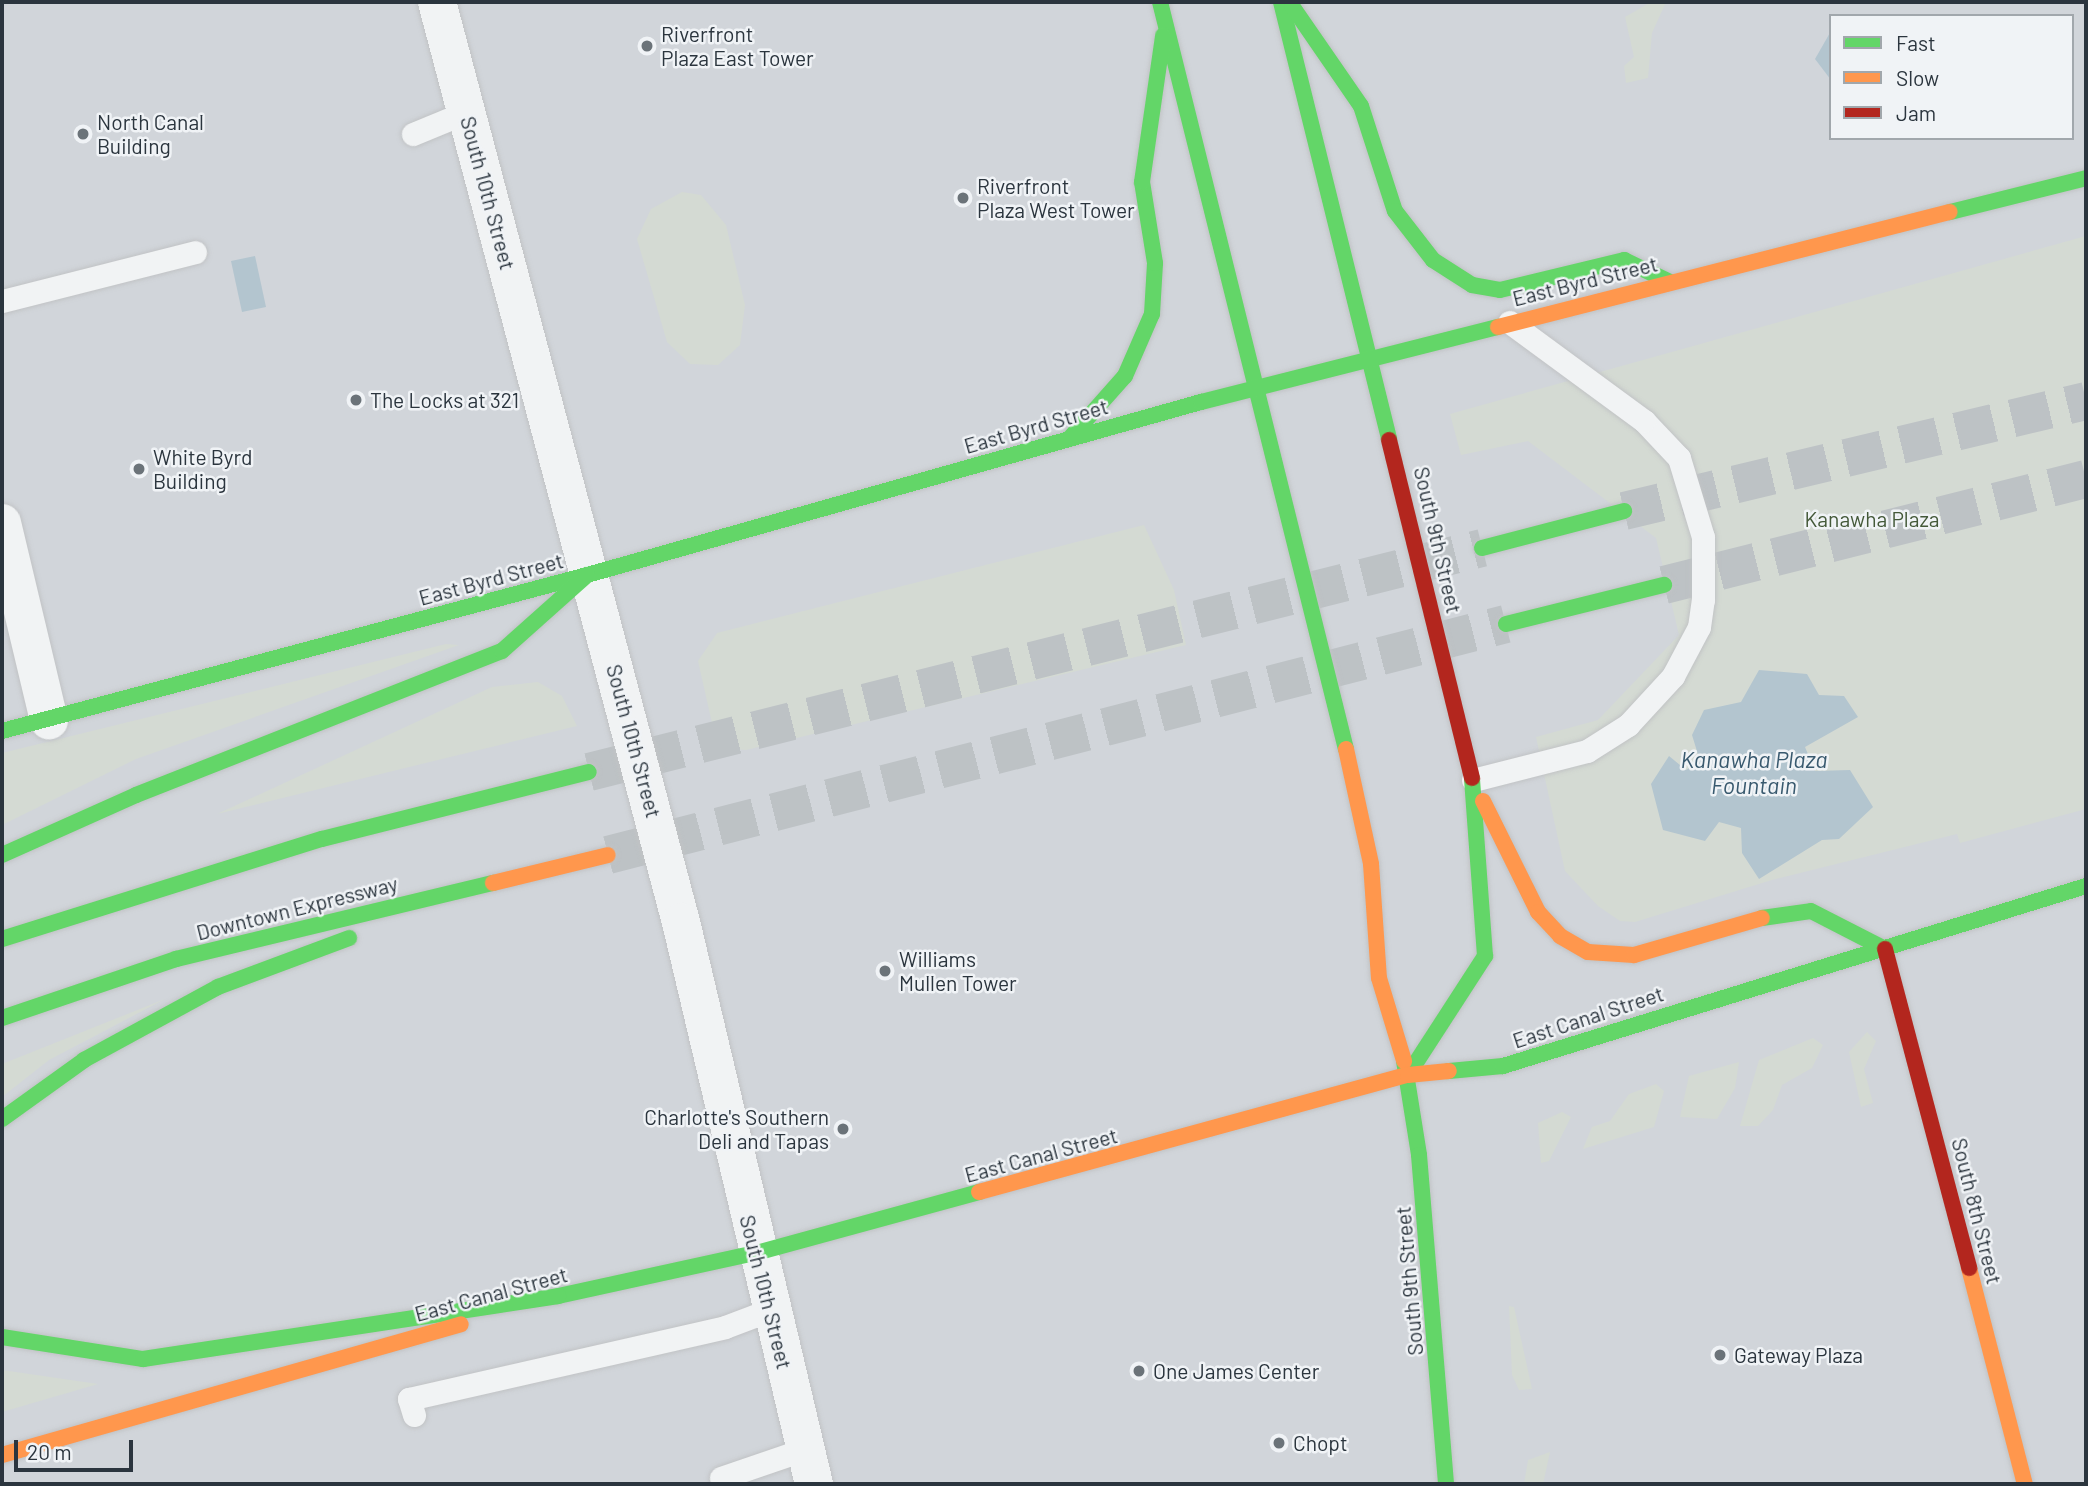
<!DOCTYPE html>
<style>
body{margin:0}
#map{position:relative;width:2088px;height:1486px;overflow:hidden;background:#e2e5e7;font-family:Barlow,sans-serif}
div>[style]{position:absolute}
.built>*{inset:0;background:#d1d5da}
.green>*{inset:0;background:#d4dad3}
.water>*{inset:0;background:#b3c5cf}
.highway-tunnel>*{height:38px;margin-top:-19px;transform-origin:0;background:repeating-linear-gradient(90deg,#bdc2c5 0 38px,transparent 0 57px)}
.roads{filter:drop-shadow(0 0 2px #c1c3c5) drop-shadow(0 0 2px #c1c3c5)}
.lane>*{height:23px;margin:-11.5px;padding:0 11.5px;transform-origin:11.5px;border-radius:11.5px;background:#f1f3f4}
.street>*{height:38px;margin:-19px;padding:0 19px;transform-origin:19px;border-radius:19px;background:#f1f3f4}
.fast>*{height:16px;margin:-8px;padding:0 8px;transform-origin:8px;border-radius:8px;background:#63d668}
.slow>*{height:16px;margin:-8px;padding:0 8px;transform-origin:8px;border-radius:8px;background:#ff974d}
.jam>*{height:16px;margin:-8px;padding:0 8px;transform-origin:8px;border-radius:8px;background:#b3261e}
.dots>*{width:19px;height:19px;translate:-50% -50%;box-sizing:border-box;border:4px solid #f0f3f6;border-radius:50%}
span{translate:-50% -50%;white-space:nowrap;text-align:center;line-height:1.15;-webkit-text-stroke:5px #f0f3f6;paint-order:stroke}
.poi-label{font-size:21px;color:#2b353e}
.left{translate:0 -50%;text-align:left}
.right{translate:-100% -50%;text-align:right}
.street-label{font-size:21px;color:#2b353e}
.park-label{font-size:21px;color:#445939}
.water-label{font-size:23px;color:#38596e;font-style:italic}
.frame{position:absolute;inset:0;border:4px solid #2b353e;pointer-events:none}
.legend{position:absolute;left:1829px;top:14px;width:245px;height:126px;box-sizing:border-box;background:#f0f3f6;border:2px solid #a1a7ac;margin:0;padding:9px 12px;list-style:none;font-size:21px;color:#2b353e}
.legend li{display:flex;align-items:center;gap:14px;height:35px}
.legend b{width:35px;border:2px solid #a1a7ac}
.scale{position:absolute;left:14px;top:1440px;width:119px;height:32px;box-sizing:border-box;border:4px solid #2b353e;border-top:0;padding-left:9px;font-size:21px;line-height:24px;white-space:nowrap;color:#2b353e;-webkit-text-stroke:5px #f0f3f6;paint-order:stroke}
</style>
<div id="map">
<div class="built">
<div style="clip-path:polygon(evenodd,2px 2px,2086px 2px,2086px 1484px,2px 1484px,2px 2px,1831px 16px,2072px 16px,2072px 138px,1831px 138px,1831px 16px)"></div>
</div>
<div class="green">
<div style="clip-path:polygon(1651px 2px,1666px 2px,1652px 33px,1648px 78px,1626px 83px,1624px 66px,1634px 57px,1625px 17px)"></div>
<div style="clip-path:polygon(682px 192px,701px 195px,726px 225px,745px 305px,740px 345px,718px 365px,690px 364px,667px 342px,637px 239px,651px 209px)"></div>
<div style="clip-path:polygon(2086px 236px,2086px 809px,1960px 843px,1957px 834px,1772px 880px,1635px 922px,1620px 921px,1598px 906px,1565px 871px,1536px 737px,1598px 720px,1679px 635px,1656px 538px,1528px 441px,1461px 455px,1450px 414px)"></div>
<div style="clip-path:polygon(1144px 525px,1174px 590px,1186px 645px,746px 750px,731px 749px,714px 732px,698px 661px,717px 633px)"></div>
<div style="clip-path:polygon(446px 644px,459px 645px,136px 759px,2px 825px,2px 753px)"></div>
<div style="clip-path:polygon(538px 682px,562px 696px,577px 726px,217px 814px,492px 687px)"></div>
<div style="clip-path:polygon(165px 999px,49px 1060px,2px 1097px,2px 1064px)"></div>
<div style="clip-path:polygon(1867px 1032px,1876px 1041px,1864px 1069px,1873px 1103px,1861px 1107px,1849px 1052px)"></div>
<div style="clip-path:polygon(1813px 1038px,1823px 1045px,1812px 1068px,1782px 1085px,1773px 1110px,1758px 1126px,1740px 1126px,1759px 1060px)"></div>
<div style="clip-path:polygon(1739px 1062px,1735px 1088px,1717px 1119px,1680px 1117px,1689px 1076px)"></div>
<div style="clip-path:polygon(1656px 1084px,1664px 1091px,1654px 1127px,1583px 1149px,1592px 1127px,1610px 1121px,1629px 1094px)"></div>
<div style="clip-path:polygon(1562px 1112px,1571px 1117px,1549px 1161px,1541px 1163px,1538px 1123px)"></div>
<div style="clip-path:polygon(1509px 1306px,1514px 1307px,1532px 1389px,1519px 1390px,1512px 1375px)"></div>
<div style="clip-path:polygon(2px 1370px,98px 1384px,2px 1412px)"></div>
<div style="clip-path:polygon(1550px 1452px,1543px 1484px,1524px 1484px,1528px 1460px)"></div>
</div>
<div class="water">
<div style="clip-path:polygon(1831px 31px,1831px 80px,1815px 59px)"></div>
<div style="clip-path:polygon(255px 256px,266px 307px,242px 312px,231px 261px)"></div>
<div style="clip-path:polygon(1759px 670px,1807px 674px,1819px 695px,1844px 696px,1858px 717px,1805px 747px,1815px 771px,1850px 770px,1873px 807px,1839px 839px,1822px 840px,1759px 879px,1742px 853px,1741px 828px,1719px 822px,1705px 841px,1663px 830px,1651px 784px,1669px 756px,1686px 770px,1700px 761px,1692px 735px,1704px 710px,1741px 702px)"></div>
</div>
<div class="highway-tunnel">
<div style="left:1624px;top:511px;width:475px;rotate:-13.4deg"></div>
<div style="left:1664px;top:585px;width:435px;rotate:-14.1deg"></div>
<div style="left:589px;top:772px;width:921px;rotate:-14.08deg"></div>
<div style="left:608px;top:855px;width:927px;rotate:-14.43deg"></div>
</div>
<div class="roads">
<div class="lane">
<div style="left:413px;top:134px;width:57px;rotate:-22.5deg"></div>
<div style="left:2px;top:301px;width:199px;rotate:-14.2deg"></div>
<div style="left:1473px;top:780px;width:118px;rotate:-14.3deg"></div>
<div style="left:1587px;top:751px;width:49px;rotate:-32.4deg"></div>
<div style="left:1628px;top:725px;width:67px;rotate:-47.4deg"></div>
<div style="left:1673px;top:676px;width:55px;rotate:-62deg"></div>
<div style="left:1699px;top:627px;width:27px;rotate:-82deg"></div>
<div style="left:1703px;top:600px;width:63px;rotate:-90deg"></div>
<div style="left:1703px;top:537px;width:83px;rotate:-106.9deg"></div>
<div style="left:1679px;top:458px;width:51px;rotate:-133.4deg"></div>
<div style="left:1644px;top:421px;width:167px;rotate:-143.7deg"></div>
<div style="left:414px;top:1415px;width:17px;rotate:-107deg"></div>
<div style="left:409px;top:1399px;width:324px;rotate:-12.8deg"></div>
<div style="left:725px;top:1327px;width:48px;rotate:-20.7deg"></div>
<div style="left:721px;top:1478px;width:89px;rotate:-19deg"></div>
</div>
<div class="street">
<div style="left:437px;top:2px;width:952px;rotate:75.15deg"></div>
<div style="left:681px;top:922px;width:578px;rotate:76.69deg"></div>
<div style="left:2px;top:523px;width:203px;rotate:76.6deg"></div>
</div>
<div class="fast">
<div style="left:1160px;top:2px;width:770px;rotate:76.02deg"></div>
<div style="left:1281px;top:2px;width:451px;rotate:76.1deg"></div>
<div style="left:1292px;top:6px;width:121px;rotate:55.4deg"></div>
<div style="left:1361px;top:106px;width:110px;rotate:72.1deg"></div>
<div style="left:1395px;top:211px;width:62px;rotate:52.2deg"></div>
<div style="left:1433px;top:260px;width:46px;rotate:32.7deg"></div>
<div style="left:1472px;top:285px;width:28px;rotate:10deg"></div>
<div style="left:1500px;top:290px;width:128px;rotate:-13.6deg"></div>
<div style="left:1624px;top:260px;width:51px;rotate:25.6deg"></div>
<div style="left:1950px;top:212px;width:140px;rotate:-14deg"></div>
<div style="left:1069px;top:439px;width:84px;rotate:-48.4deg"></div>
<div style="left:1125px;top:376px;width:68px;rotate:-66.5deg"></div>
<div style="left:1152px;top:314px;width:51px;rotate:-86.6deg"></div>
<div style="left:1155px;top:263px;width:82px;rotate:-99.1deg"></div>
<div style="left:1142px;top:182px;width:148px;rotate:-81.8deg"></div>
<div style="left:1482px;top:548px;width:147px;rotate:-14.6deg"></div>
<div style="left:587px;top:575px;width:638px;rotate:-15.74deg"></div>
<div style="left:1201px;top:402px;width:306px;rotate:-14.2deg"></div>
<div style="left:1506px;top:624px;width:163px;rotate:-13.9deg"></div>
<div style="left:2px;top:731px;width:605px;rotate:-14.93deg"></div>
<div style="left:2px;top:855px;width:147px;rotate:-24.1deg"></div>
<div style="left:136px;top:795px;width:393px;rotate:-21.5deg"></div>
<div style="left:502px;top:651px;width:114px;rotate:-41.8deg"></div>
<div style="left:1762px;top:918px;width:49px;rotate:-8.1deg"></div>
<div style="left:1811px;top:911px;width:83px;rotate:27.2deg"></div>
<div style="left:2px;top:939px;width:335px;rotate:-17.4deg"></div>
<div style="left:322px;top:839px;width:275px;rotate:-14.1deg"></div>
<div style="left:2px;top:1018px;width:184px;rotate:-18.7deg"></div>
<div style="left:176px;top:959px;width:326px;rotate:-13.5deg"></div>
<div style="left:1404px;top:1061px;width:95px;rotate:80.9deg"></div>
<div style="left:1419px;top:1155px;width:330px;rotate:85.3deg"></div>
<div style="left:1449px;top:1071px;width:54px;rotate:-5.3deg"></div>
<div style="left:1503px;top:1066px;width:610px;rotate:-17.16deg"></div>
<div style="left:1408px;top:1075px;width:142px;rotate:-57.1deg"></div>
<div style="left:1485px;top:956px;width:178px;rotate:-94.2deg"></div>
<div style="left:2px;top:1119px;width:101px;rotate:-35.7deg"></div>
<div style="left:84px;top:1060px;width:153px;rotate:-28.6deg"></div>
<div style="left:218px;top:987px;width:140px;rotate:-20.5deg"></div>
<div style="left:558px;top:1296px;width:203px;rotate:-12.3deg"></div>
<div style="left:756px;top:1253px;width:231px;rotate:-15.3deg"></div>
<div style="left:2px;top:1337px;width:143px;rotate:8.9deg"></div>
<div style="left:143px;top:1359px;width:420px;rotate:-8.6deg"></div>
</div>
<div class="slow">
<div style="left:1498px;top:327px;width:466px;rotate:-14.3deg"></div>
<div style="left:1346px;top:749px;width:118px;rotate:77.7deg"></div>
<div style="left:1371px;top:864px;width:114px;rotate:86deg"></div>
<div style="left:1379px;top:978px;width:87px;rotate:73.2deg"></div>
<div style="left:1483px;top:801px;width:124px;rotate:63.6deg"></div>
<div style="left:1538px;top:912px;width:33px;rotate:47deg"></div>
<div style="left:1560px;top:936px;width:32px;rotate:30deg"></div>
<div style="left:1588px;top:952px;width:46px;rotate:3.7deg"></div>
<div style="left:1634px;top:955px;width:133px;rotate:-16.1deg"></div>
<div style="left:493px;top:883px;width:118px;rotate:-13.7deg"></div>
<div style="left:979px;top:1192px;width:445px;rotate:-15.3deg"></div>
<div style="left:1408px;top:1075px;width:41px;rotate:-5.6deg"></div>
<div style="left:1969px;top:1268px;width:223px;rotate:75.5deg"></div>
<div style="left:2px;top:1455px;width:477px;rotate:-15.9deg"></div>
</div>
<div class="jam">
<div style="left:1389px;top:440px;width:348px;rotate:76.2deg"></div>
<div style="left:1885px;top:949px;width:330px;rotate:75.2deg"></div>
</div>
</div>
<div class="dots">
<div style="left:647px;top:46px;background:#6b7379"></div>
<div style="left:83px;top:134px;background:#6b7379"></div>
<div style="left:963px;top:198px;background:#6b7379"></div>
<div style="left:356px;top:400px;background:#6b7379"></div>
<div style="left:139px;top:469px;background:#6b7379"></div>
<div style="left:885px;top:971px;background:#6b7379"></div>
<div style="left:843px;top:1129px;background:#6b7379"></div>
<div style="left:1720px;top:1355px;background:#6b7379"></div>
<div style="left:1139px;top:1371px;background:#6b7379"></div>
<div style="left:1279px;top:1443px;background:#6b7379"></div>
</div>
<div class="poi-label">
<span class="left" style="left:661px;top:46px">Riverfront<br>Plaza East Tower</span>
<span class="left" style="left:97px;top:134px">North Canal<br>Building</span>
<span class="left" style="left:977px;top:198px">Riverfront<br>Plaza West Tower</span>
<span class="left" style="left:370px;top:400px">The Locks at 321</span>
<span class="left" style="left:153px;top:469px">White Byrd<br>Building</span>
<span class="left" style="left:899px;top:971px">Williams<br>Mullen Tower</span>
<span class="right" style="left:829px;top:1129px">Charlotte's Southern<br>Deli and Tapas</span>
<span class="left" style="left:1734px;top:1355px">Gateway Plaza</span>
<span class="left" style="left:1153px;top:1371px">One James Center</span>
<span class="left" style="left:1293px;top:1443px">Chopt</span>
</div>
<div class="street-label">
<span style="left:488px;top:193px;rotate:75deg">South 10th Street</span>
<span style="left:1585px;top:281px;rotate:-14deg">East Byrd Street</span>
<span style="left:1036px;top:426px;rotate:-16deg">East Byrd Street</span>
<span style="left:1438px;top:540px;rotate:77deg">South 9th Street</span>
<span style="left:491px;top:579px;rotate:-15deg">East Byrd Street</span>
<span style="left:634px;top:741px;rotate:75deg">South 10th Street</span>
<span style="left:297px;top:908px;rotate:-14deg">Downtown Expressway</span>
<span style="left:1588px;top:1017px;rotate:-18deg">East Canal Street</span>
<span style="left:1041px;top:1155px;rotate:-15deg">East Canal Street</span>
<span style="left:1977px;top:1211px;rotate:76deg">South 8th Street</span>
<span style="left:1409px;top:1281px;rotate:-95deg">South 9th Street</span>
<span style="left:766px;top:1292px;rotate:76deg">South 10th Street</span>
<span style="left:491px;top:1294px;rotate:-15deg">East Canal Street</span>
</div>
<div class="park-label">
<span style="left:1872px;top:519px">Kanawha Plaza</span>
</div>
<div class="water-label">
<span style="left:1754px;top:772px">Kanawha Plaza<br>Fountain</span>
</div>
<div class="frame"></div>
<ul class="legend">
<li><b style="height:9px;background:#63d668"></b>Fast</li>
<li><b style="height:9px;background:#ff974d"></b>Slow</li>
<li><b style="height:9px;background:#b3261e"></b>Jam</li>
</ul>
<div class="scale">20 m</div>
</div>
